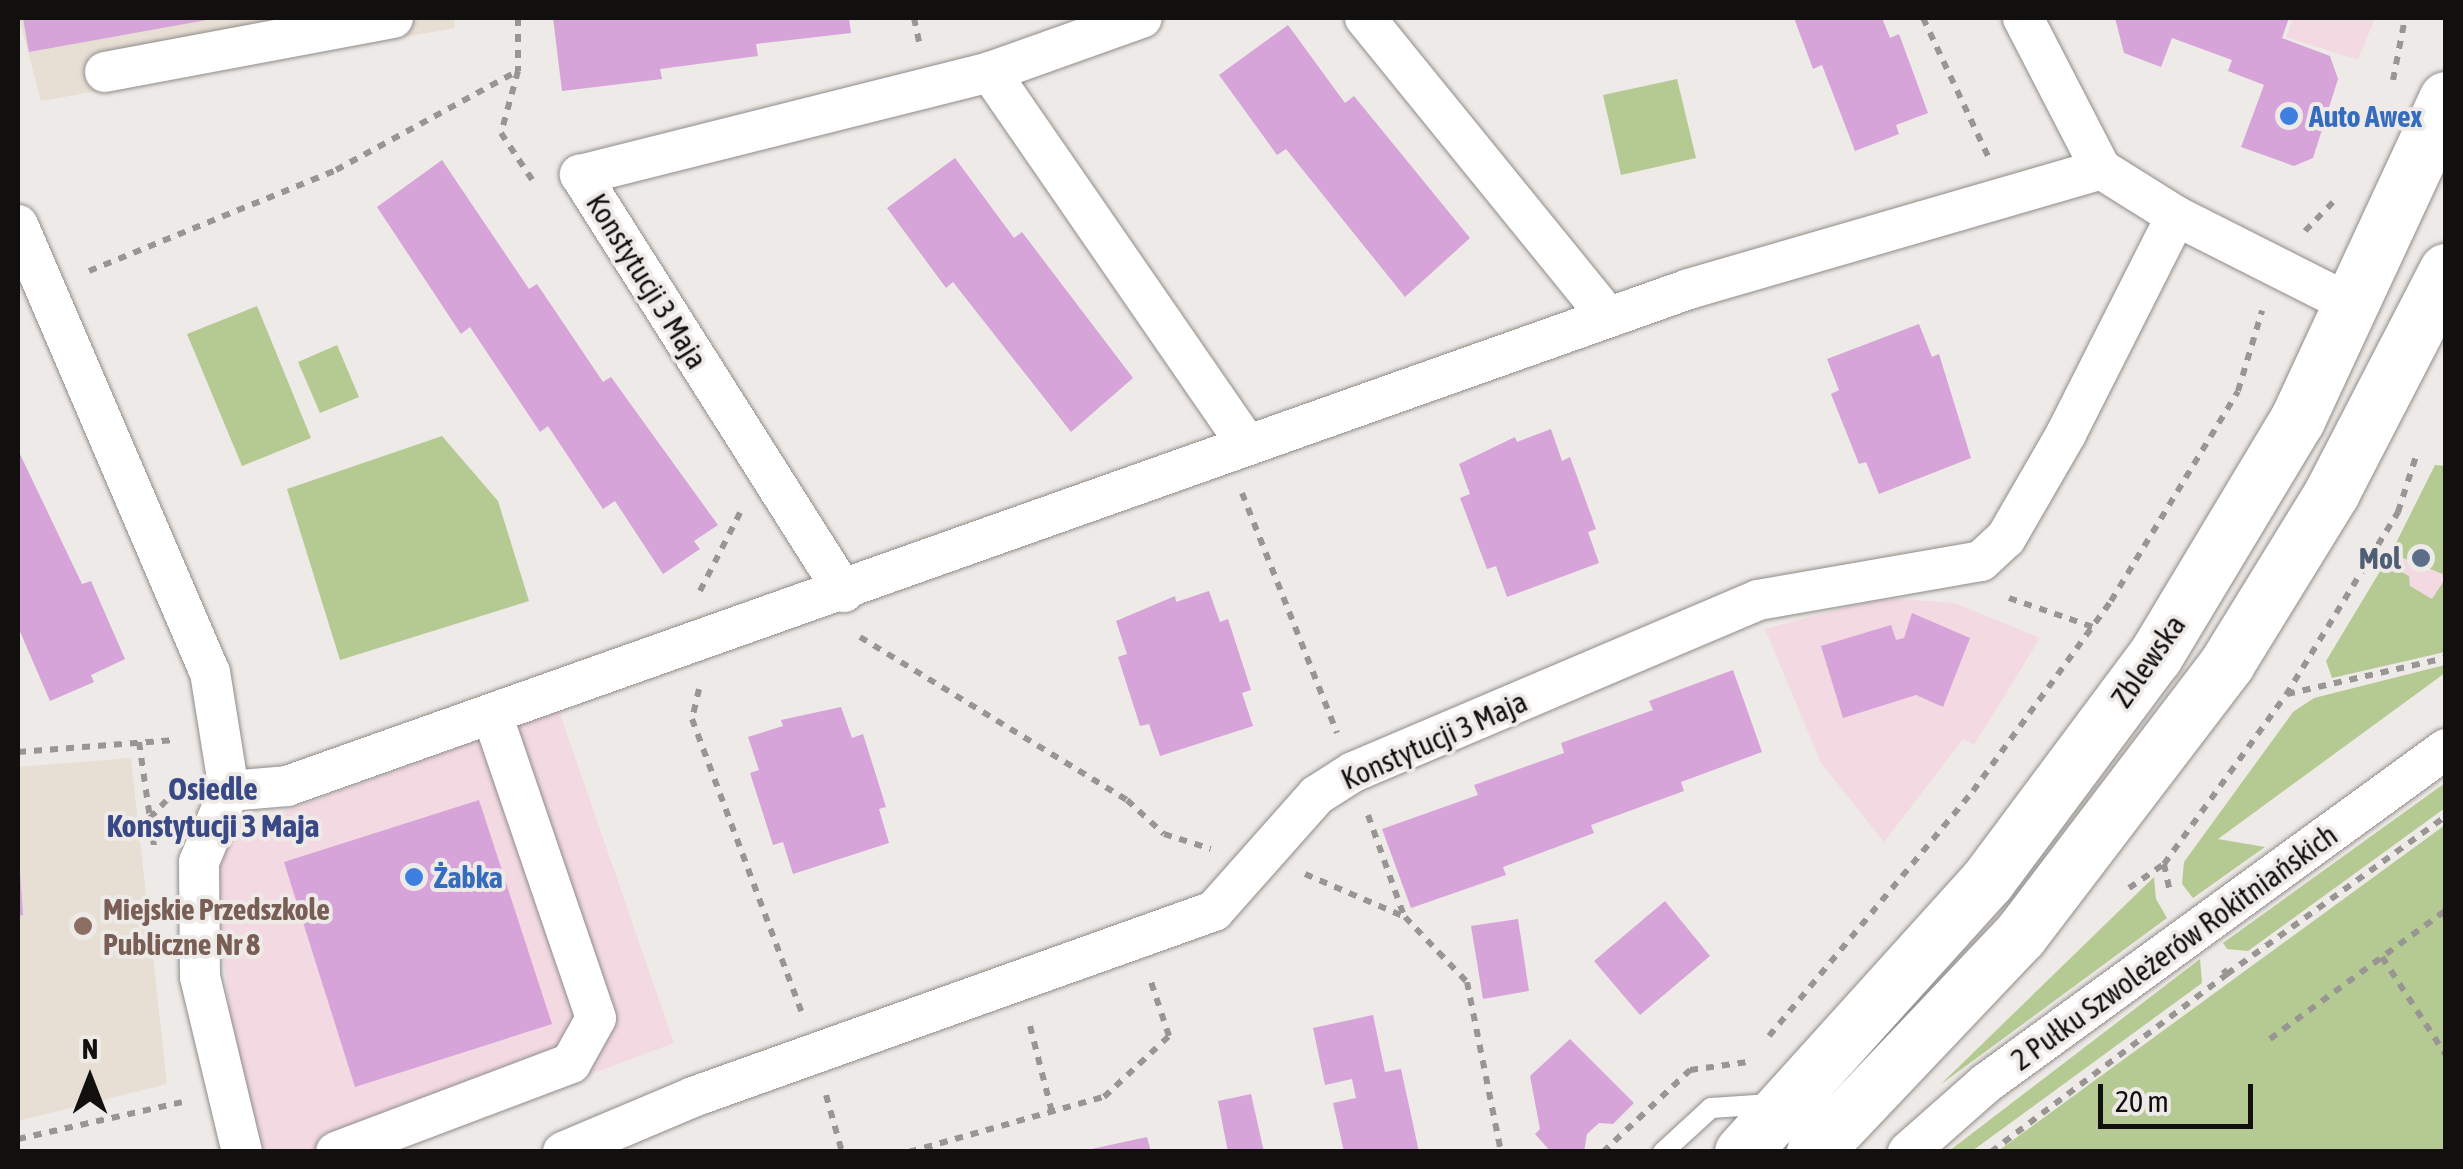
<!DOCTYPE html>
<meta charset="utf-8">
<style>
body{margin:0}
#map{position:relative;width:2463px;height:1169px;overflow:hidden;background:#eeeae7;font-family:"Asap Condensed",sans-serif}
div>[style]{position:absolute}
.commercial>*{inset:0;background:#f3d9e2}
.built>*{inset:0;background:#e7ded4}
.green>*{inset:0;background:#b5ca93}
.building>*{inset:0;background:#d6a4d9}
.path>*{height:6px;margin-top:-3px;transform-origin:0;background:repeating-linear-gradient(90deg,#989593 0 8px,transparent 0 16px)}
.roads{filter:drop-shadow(0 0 2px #8f8c89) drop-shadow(0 0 2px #8f8c89)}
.lane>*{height:20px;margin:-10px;padding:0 10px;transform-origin:10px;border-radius:10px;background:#fff}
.street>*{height:40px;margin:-20px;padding:0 20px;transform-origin:20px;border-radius:20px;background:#fff}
.primary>*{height:55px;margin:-27.5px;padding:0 27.5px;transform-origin:27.5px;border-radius:27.5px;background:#fff}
.dots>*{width:28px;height:28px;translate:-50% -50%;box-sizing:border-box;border:5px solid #eeeae7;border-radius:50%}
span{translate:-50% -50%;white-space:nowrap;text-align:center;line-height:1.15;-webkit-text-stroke:8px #eeeae7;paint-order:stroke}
.shop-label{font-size:30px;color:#366cbe;font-weight:700}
.left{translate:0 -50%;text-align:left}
.street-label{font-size:30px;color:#12100f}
.service-label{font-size:30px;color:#4e5e75;font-weight:700}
.right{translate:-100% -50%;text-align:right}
.education-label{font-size:30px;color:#785e54;font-weight:700}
.neighbourhood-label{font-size:32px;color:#394985;font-weight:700}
.frame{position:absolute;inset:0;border:20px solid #12100f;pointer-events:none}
.north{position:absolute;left:40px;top:1029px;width:100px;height:100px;-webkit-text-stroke:8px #eeeae7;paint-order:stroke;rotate:0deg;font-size:28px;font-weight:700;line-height:40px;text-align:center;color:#12100f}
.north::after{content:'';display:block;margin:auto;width:35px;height:45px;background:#12100f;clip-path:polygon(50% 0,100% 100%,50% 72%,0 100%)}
.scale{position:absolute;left:2098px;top:1084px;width:155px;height:45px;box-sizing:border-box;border:5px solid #12100f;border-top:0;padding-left:12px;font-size:30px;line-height:35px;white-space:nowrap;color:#12100f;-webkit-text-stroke:8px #eeeae7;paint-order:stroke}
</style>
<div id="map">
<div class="commercial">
<div style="clip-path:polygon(2293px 18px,2375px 18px,2358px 60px,2286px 37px)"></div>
<div style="clip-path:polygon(2445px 468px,2445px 615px,2370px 603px,2422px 513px)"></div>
<div style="clip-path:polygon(1901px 599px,1955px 603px,2040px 638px,1974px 745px,1963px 739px,1884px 842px,1821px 763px,1765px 629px,1870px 601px)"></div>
<div style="clip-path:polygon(559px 711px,674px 1043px,385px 1151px,265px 1151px,233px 1047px,214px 863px,236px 829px)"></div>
</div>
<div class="built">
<div style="clip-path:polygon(19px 18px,454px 18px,455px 28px,41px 101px)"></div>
<div style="clip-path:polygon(131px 758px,167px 1084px,18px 1121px,18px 767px)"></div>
</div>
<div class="green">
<div style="clip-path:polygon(1677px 79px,1696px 158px,1621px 175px,1603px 95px)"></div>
<div style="clip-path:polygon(257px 306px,311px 438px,242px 466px,187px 334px)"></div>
<div style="clip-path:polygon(337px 345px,359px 397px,320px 413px,298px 362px)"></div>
<div style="clip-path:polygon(442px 436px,498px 501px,529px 601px,340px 660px,287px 489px)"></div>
<div style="clip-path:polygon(2435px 465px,2445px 466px,2445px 575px,2391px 553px)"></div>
<div style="clip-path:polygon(2385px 563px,2409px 576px,2410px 586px,2432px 599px,2445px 579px,2445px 652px,2332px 678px,2326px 661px)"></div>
<div style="clip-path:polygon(2445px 665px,2445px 673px,2218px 839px,2265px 847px,2193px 898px,2182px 884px,2184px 862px,2293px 712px,2314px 698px)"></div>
<div style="clip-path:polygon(2445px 783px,2445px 808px,2248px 951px,2227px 949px,2223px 943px)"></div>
<div style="clip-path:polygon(2445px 825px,2445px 1151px,1998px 1151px)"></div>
<div style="clip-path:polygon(2154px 877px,2156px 899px,2167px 918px,1940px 1085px)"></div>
<div style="clip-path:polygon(2200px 959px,2202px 983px,1972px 1151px,1949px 1151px)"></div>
</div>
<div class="building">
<div style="clip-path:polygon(23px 18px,212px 18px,212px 19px,29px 52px)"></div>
<div style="clip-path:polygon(553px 18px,849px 18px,851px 33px,756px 44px,758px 56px,660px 69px,662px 79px,562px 91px)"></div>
<div style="clip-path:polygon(1794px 18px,1882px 18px,1890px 38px,1899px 34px,1928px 113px,1896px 125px,1899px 134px,1855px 151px,1822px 65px,1813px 69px)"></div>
<div style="clip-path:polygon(2115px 18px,2289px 18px,2282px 38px,2330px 56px,2338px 79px,2313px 158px,2294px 166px,2241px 147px,2264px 85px,2228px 71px,2232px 60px,2172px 38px,2161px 67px,2124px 53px)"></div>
<div style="clip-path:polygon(1288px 25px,1345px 103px,1354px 96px,1470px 238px,1405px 297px,1286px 149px,1277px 155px,1219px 75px)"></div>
<div style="clip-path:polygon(955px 158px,1014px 238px,1022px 232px,1133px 378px,1071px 432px,953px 282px,946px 288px,887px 208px)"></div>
<div style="clip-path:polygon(442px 160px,529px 289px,537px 284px,603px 382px,611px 377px,718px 525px,694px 541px,700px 549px,663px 574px,615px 501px,603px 509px,548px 426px,540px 432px,470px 327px,461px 334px,377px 207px)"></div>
<div style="clip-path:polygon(1919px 324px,1932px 357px,1939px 354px,1971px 458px,1879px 494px,1866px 462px,1859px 464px,1831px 394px,1839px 390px,1827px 359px)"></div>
<div style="clip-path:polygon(1551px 429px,1562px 461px,1570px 457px,1596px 529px,1588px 532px,1599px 563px,1507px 597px,1496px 566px,1487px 569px,1460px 498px,1470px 494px,1459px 464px,1515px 437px,1517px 442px)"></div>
<div style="clip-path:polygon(18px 450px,82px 584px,91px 581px,125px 659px,91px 675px,94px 682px,50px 701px,18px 627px)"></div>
<div style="clip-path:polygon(1209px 591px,1220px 622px,1228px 619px,1251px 690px,1242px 693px,1253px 726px,1160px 756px,1149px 724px,1140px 726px,1118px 657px,1127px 654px,1116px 621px,1175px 596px,1176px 602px)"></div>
<div style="clip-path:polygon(1912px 613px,1970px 638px,1943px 707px,1916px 695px,1843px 718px,1821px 646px,1891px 625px,1896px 640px,1904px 638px)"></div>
<div style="clip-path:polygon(1733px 670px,1762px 752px,1681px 782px,1684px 791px,1591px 825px,1594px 833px,1503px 867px,1506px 875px,1411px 908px,1382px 829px,1478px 795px,1474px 785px,1564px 753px,1561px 743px,1653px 710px,1649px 701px)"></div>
<div style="clip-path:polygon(841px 707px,852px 738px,863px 734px,886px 807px,879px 809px,889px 843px,793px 874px,783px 842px,773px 845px,750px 773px,759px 770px,748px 737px,783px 726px,781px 720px)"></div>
<div style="clip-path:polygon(479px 800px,552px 1024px,355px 1087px,284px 862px)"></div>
<div style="clip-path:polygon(18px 872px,20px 872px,23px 915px,18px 916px)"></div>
<div style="clip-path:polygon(1665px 901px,1710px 956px,1640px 1015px,1594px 961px)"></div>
<div style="clip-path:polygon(1518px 919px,1529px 991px,1483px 999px,1471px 926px)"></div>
<div style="clip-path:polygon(1373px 1015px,1385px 1072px,1401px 1069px,1419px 1152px,1344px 1152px,1333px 1103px,1356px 1098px,1352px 1079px,1325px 1085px,1313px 1028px)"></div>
<div style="clip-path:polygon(1570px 1039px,1634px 1103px,1613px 1124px,1599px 1123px,1587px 1134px,1584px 1152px,1551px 1152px,1535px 1134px,1540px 1129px,1530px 1076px)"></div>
<div style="clip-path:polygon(1251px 1094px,1264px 1152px,1228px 1152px,1218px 1101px)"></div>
<div style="clip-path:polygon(1147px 1137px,1151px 1152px,1087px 1152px,1087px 1150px)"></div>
</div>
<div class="path">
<div style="left:518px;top:18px;width:53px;rotate:90deg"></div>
<div style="left:518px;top:71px;width:64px;rotate:105.3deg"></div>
<div style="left:501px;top:133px;width:61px;rotate:56.3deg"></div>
<div style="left:914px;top:18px;width:29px;rotate:78deg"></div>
<div style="left:1923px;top:18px;width:153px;rotate:64.8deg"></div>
<div style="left:2393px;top:80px;width:63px;rotate:-79deg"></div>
<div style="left:2305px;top:231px;width:47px;rotate:-45.9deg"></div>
<div style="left:89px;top:271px;width:267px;rotate:-22.2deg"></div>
<div style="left:336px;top:170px;width:205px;rotate:-28.6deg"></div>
<div style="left:1242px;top:493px;width:258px;rotate:68.4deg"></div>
<div style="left:700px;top:591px;width:88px;rotate:-62.9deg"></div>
<div style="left:2009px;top:598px;width:89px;rotate:19deg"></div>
<div style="left:860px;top:637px;width:313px;rotate:31.4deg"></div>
<div style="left:1127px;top:800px;width:50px;rotate:42.6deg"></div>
<div style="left:1164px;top:834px;width:49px;rotate:17.7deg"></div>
<div style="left:699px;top:689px;width:31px;rotate:103deg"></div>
<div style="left:692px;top:719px;width:312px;rotate:69.5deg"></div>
<div style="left:2287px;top:694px;width:163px;rotate:-12.8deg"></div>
<div style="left:139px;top:742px;width:105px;rotate:81.8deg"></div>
<div style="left:18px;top:752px;width:157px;rotate:-4.4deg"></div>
<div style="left:1368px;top:815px;width:107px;rotate:70.4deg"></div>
<div style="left:150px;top:818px;width:38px;rotate:-47deg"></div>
<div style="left:2164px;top:864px;width:29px;rotate:78deg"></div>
<div style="left:1305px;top:874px;width:109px;rotate:23.3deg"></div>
<div style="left:1405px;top:917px;width:90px;rotate:46.4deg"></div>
<div style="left:1467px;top:982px;width:173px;rotate:78.7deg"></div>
<div style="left:2129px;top:888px;width:42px;rotate:-34.4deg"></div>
<div style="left:2164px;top:864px;width:208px;rotate:-54.2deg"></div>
<div style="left:2286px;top:695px;width:215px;rotate:-58.5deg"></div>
<div style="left:2398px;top:512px;width:62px;rotate:-72.1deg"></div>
<div style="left:2382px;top:957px;width:117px;rotate:56.9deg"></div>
<div style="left:2227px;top:974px;width:270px;rotate:-35.8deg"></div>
<div style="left:1030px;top:1026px;width:89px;rotate:75.7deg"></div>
<div style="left:1769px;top:1036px;width:319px;rotate:-50.2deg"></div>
<div style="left:1973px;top:791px;width:235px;rotate:-54deg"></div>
<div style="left:2111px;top:601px;width:245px;rotate:-58.8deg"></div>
<div style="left:2238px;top:391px;width:84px;rotate:-73.3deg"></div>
<div style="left:2270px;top:1039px;width:218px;rotate:-36.2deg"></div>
<div style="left:826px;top:1095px;width:59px;rotate:74.3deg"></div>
<div style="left:18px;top:1139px;width:168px;rotate:-12.7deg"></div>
<div style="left:909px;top:1152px;width:203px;rotate:-15.8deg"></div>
<div style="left:1104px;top:1097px;width:89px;rotate:-43.2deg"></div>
<div style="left:1169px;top:1036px;width:57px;rotate:-108.4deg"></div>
<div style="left:1603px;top:1152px;width:120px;rotate:-43.3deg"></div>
<div style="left:1690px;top:1070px;width:58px;rotate:-8deg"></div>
<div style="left:1991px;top:1152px;width:296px;rotate:-37deg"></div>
<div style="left:2227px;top:974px;width:6px;rotate:-129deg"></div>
</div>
<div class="roads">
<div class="lane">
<div style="left:1663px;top:1152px;width:65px;rotate:-42.5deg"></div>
<div style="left:1711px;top:1108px;width:60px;rotate:-3.8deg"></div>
</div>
<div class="street">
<div style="left:1365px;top:18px;width:385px;rotate:50.9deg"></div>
<div style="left:2023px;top:18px;width:170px;rotate:62.7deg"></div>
<div style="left:2101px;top:169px;width:89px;rotate:32.1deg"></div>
<div style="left:2176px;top:216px;width:199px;rotate:26.8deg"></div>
<div style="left:105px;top:72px;width:293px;rotate:-10.6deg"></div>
<div style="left:990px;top:72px;width:452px;rotate:55.4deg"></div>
<div style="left:18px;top:225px;width:486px;rotate:66.8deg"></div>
<div style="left:210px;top:672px;width:121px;rotate:80.9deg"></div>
<div style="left:229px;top:791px;width:77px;rotate:112.9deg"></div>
<div style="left:199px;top:862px;width:115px;rotate:89.5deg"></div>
<div style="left:200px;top:977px;width:180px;rotate:76.5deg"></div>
<div style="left:844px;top:592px;width:494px;rotate:-122.3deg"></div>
<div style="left:580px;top:175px;width:423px;rotate:-14.1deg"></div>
<div style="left:990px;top:72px;width:161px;rotate:-19.6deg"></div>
<div style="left:229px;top:791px;width:58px;rotate:-4.9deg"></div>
<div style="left:287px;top:786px;width:1487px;rotate:-19.52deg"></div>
<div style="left:1689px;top:289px;width:429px;rotate:-16.2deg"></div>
<div style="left:336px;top:1152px;width:251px;rotate:-20.7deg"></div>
<div style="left:571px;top:1063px;width:51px;rotate:-60.9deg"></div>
<div style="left:596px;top:1018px;width:320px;rotate:-108.9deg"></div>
<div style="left:563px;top:1152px;width:141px;rotate:-22.9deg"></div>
<div style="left:693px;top:1097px;width:553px;rotate:-19.65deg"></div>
<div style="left:1214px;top:911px;width:155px;rotate:-48.4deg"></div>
<div style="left:1317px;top:795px;width:43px;rotate:-32.6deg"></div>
<div style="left:1353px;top:772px;width:440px;rotate:-23deg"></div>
<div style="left:1758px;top:600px;width:226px;rotate:-9.9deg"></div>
<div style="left:1981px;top:561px;width:34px;rotate:-43deg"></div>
<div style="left:2006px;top:538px;width:120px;rotate:-60deg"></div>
<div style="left:2066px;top:434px;width:244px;rotate:-63.2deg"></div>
<div style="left:1908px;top:1152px;width:103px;rotate:-41.4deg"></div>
<div style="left:1985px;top:1084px;width:570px;rotate:-36.01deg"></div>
</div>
<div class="primary">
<div style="left:1742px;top:1152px;width:365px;rotate:-47.9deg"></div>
<div style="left:1987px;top:881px;width:281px;rotate:-53.3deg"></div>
<div style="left:2155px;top:656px;width:275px;rotate:-59deg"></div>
<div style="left:2297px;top:420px;width:354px;rotate:-65.1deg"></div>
<div style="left:1814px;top:1152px;width:299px;rotate:-46.5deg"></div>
<div style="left:2020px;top:935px;width:342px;rotate:-52.7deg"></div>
<div style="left:2227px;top:663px;width:201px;rotate:-58.4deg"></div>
<div style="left:2332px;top:492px;width:249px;rotate:-62.7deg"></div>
</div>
</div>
<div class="dots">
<div style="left:2289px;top:116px;background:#3f7fe0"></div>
<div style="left:2421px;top:558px;background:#5c6f8a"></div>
<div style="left:414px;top:877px;background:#3f7fe0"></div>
<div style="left:83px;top:926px;background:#8d6e63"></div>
</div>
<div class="shop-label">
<span class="left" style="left:2309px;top:116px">Auto Awex</span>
<span class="left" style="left:434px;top:877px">Żabka</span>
</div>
<div class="street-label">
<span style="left:647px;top:281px;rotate:58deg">Konstytucji 3 Maja</span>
<span style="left:2148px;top:661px;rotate:-55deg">Zblewska</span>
<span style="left:1434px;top:740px;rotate:-24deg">Konstytucji 3 Maja</span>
<span style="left:2174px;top:947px;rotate:-36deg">2 Pułku Szwoleżerów Rokitniańskich</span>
</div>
<div class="service-label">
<span class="right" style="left:2401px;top:558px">Mol</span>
</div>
<div class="education-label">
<span class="left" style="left:103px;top:926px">Miejskie Przedszkole<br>Publiczne Nr 8</span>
</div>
<div class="neighbourhood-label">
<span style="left:213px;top:808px">Osiedle<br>Konstytucji 3 Maja</span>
</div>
<div class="frame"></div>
<div class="north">N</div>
<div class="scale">20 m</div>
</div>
